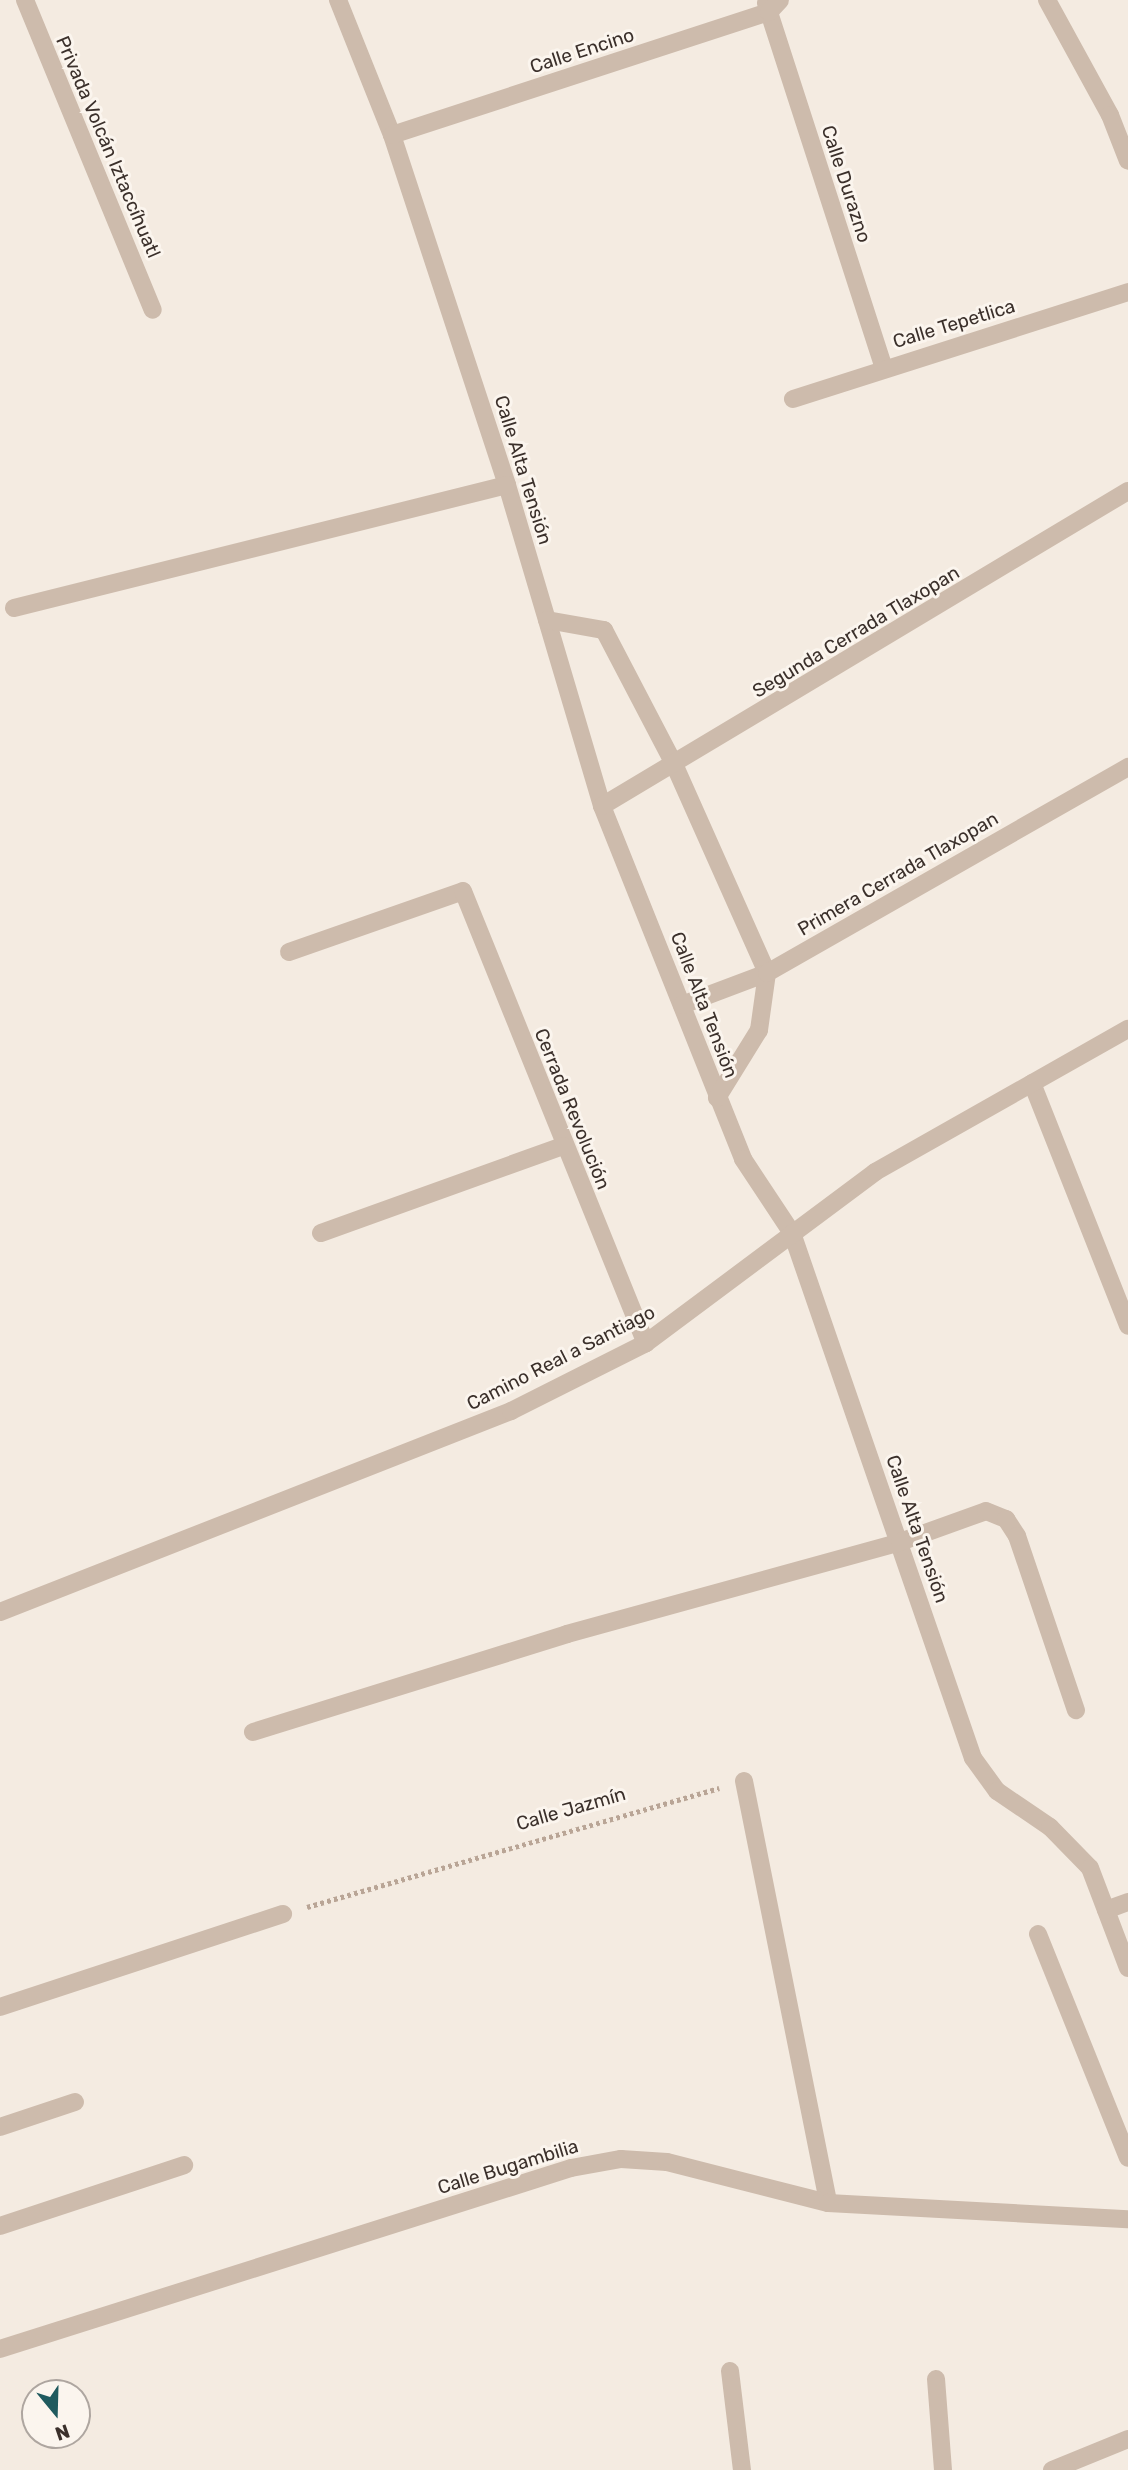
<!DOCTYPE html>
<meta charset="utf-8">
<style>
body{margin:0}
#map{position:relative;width:1128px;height:2470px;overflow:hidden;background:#f4ebe1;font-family:Rubik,sans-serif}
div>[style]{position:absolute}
.path>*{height:4.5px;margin-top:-2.25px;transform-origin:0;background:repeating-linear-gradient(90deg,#b9a596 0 3.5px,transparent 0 7px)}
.minor>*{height:18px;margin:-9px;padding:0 9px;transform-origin:9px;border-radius:9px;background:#cdbbac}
span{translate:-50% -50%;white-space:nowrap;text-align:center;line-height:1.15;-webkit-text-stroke:6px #fbf5ee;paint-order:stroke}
.street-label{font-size:19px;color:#3b302b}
.north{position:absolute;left:21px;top:2379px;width:70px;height:70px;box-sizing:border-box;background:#fbf5ee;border:2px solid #aea6a0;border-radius:50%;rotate:161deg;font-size:19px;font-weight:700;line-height:28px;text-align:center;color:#3b302b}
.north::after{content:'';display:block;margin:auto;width:24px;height:32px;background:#1f5a5e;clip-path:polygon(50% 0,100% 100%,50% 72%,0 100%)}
</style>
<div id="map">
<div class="path">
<div style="left:307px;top:1907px;width:429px;rotate:-16.1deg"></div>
</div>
<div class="minor">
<div style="left:25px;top:0;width:335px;rotate:67.6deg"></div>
<div style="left:338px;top:0;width:145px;rotate:68.2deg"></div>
<div style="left:392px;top:135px;width:368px;rotate:71.8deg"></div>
<div style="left:507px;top:485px;width:335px;rotate:73.5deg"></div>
<div style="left:602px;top:806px;width:380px;rotate:68.2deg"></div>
<div style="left:743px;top:1159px;width:89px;rotate:56.5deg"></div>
<div style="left:792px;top:1233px;width:555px;rotate:70.98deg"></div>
<div style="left:973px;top:1758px;width:41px;rotate:54deg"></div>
<div style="left:997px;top:1791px;width:64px;rotate:34.2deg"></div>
<div style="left:1050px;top:1827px;width:57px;rotate:45.7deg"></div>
<div style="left:1090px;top:1868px;width:107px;rotate:69.2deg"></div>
<div style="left:1047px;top:0;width:131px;rotate:61.3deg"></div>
<div style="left:1110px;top:115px;width:49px;rotate:68.6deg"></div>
<div style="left:766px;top:3px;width:384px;rotate:72.1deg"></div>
<div style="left:392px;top:135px;width:397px;rotate:-18.1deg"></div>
<div style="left:769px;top:12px;width:16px;rotate:-47deg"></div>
<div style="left:793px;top:399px;width:352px;rotate:-17.7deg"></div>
<div style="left:14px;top:608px;width:508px;rotate:-14.01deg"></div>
<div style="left:547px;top:620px;width:58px;rotate:10deg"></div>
<div style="left:604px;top:630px;width:151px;rotate:62.4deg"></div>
<div style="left:674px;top:764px;width:229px;rotate:66deg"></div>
<div style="left:767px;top:973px;width:58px;rotate:98deg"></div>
<div style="left:759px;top:1030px;width:80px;rotate:121.7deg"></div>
<div style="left:602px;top:806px;width:613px;rotate:-30.92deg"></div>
<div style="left:289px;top:952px;width:184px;rotate:-19.3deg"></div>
<div style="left:463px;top:891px;width:488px;rotate:68deg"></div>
<div style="left:682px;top:1005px;width:91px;rotate:-20.6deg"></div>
<div style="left:767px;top:973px;width:416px;rotate:-29.7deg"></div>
<div style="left:1032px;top:1083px;width:261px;rotate:68.4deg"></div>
<div style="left:321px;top:1233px;width:257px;rotate:-19.8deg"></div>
<div style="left:0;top:1612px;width:549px;rotate:-21.47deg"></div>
<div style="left:511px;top:1411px;width:151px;rotate:-26.7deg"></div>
<div style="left:646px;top:1343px;width:286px;rotate:-36.7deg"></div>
<div style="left:875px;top:1172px;width:291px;rotate:-29.5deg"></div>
<div style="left:253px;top:1732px;width:329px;rotate:-17.3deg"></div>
<div style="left:567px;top:1634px;width:345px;rotate:-15.4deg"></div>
<div style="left:900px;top:1542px;width:91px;rotate:-19.8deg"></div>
<div style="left:986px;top:1511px;width:22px;rotate:22deg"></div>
<div style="left:1006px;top:1519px;width:20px;rotate:57deg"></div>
<div style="left:1017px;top:1536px;width:184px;rotate:71.3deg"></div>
<div style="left:744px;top:1781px;width:430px;rotate:78.7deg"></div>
<div style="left:1106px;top:1910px;width:23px;rotate:-20deg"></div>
<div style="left:1038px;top:1934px;width:241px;rotate:68.1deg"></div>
<div style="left:0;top:2007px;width:298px;rotate:-18.2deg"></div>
<div style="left:0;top:2127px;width:79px;rotate:-18.4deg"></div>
<div style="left:0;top:2226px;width:194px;rotate:-18.3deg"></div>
<div style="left:0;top:2349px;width:599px;rotate:-17.59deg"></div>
<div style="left:571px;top:2168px;width:51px;rotate:-10.2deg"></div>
<div style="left:621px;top:2159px;width:46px;rotate:3.7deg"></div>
<div style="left:667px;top:2162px;width:166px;rotate:14.3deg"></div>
<div style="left:828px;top:2203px;width:300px;rotate:3.1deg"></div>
<div style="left:730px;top:2371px;width:100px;rotate:83.1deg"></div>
<div style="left:936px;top:2379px;width:91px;rotate:85.6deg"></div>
<div style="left:1052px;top:2470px;width:82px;rotate:-22.2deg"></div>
</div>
<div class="street-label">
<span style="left:582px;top:51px;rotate:-18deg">Calle Encino</span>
<span style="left:108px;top:147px;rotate:67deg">Privada Volcán Iztaccíhuatl</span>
<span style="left:846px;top:184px;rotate:72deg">Calle Durazno</span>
<span style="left:954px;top:324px;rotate:-17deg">Calle Tepetlica</span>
<span style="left:523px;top:470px;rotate:73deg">Calle Alta Tensión</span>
<span style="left:856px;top:632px;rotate:-31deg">Segunda Cerrada Tlaxopan</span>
<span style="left:898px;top:874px;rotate:-30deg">Primera Cerrada Tlaxopan</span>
<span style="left:704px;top:1005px;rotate:69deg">Calle Alta Tensión</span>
<span style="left:572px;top:1109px;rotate:68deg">Cerrada Revolución</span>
<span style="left:561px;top:1358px;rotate:-27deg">Camino Real a Santiago</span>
<span style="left:917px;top:1529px;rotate:71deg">Calle Alta Tensión</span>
<span style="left:571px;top:1809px;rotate:-16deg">Calle Jazmín</span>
<span style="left:508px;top:2167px;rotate:-17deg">Calle Bugambilia</span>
</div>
<div class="north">N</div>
</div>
